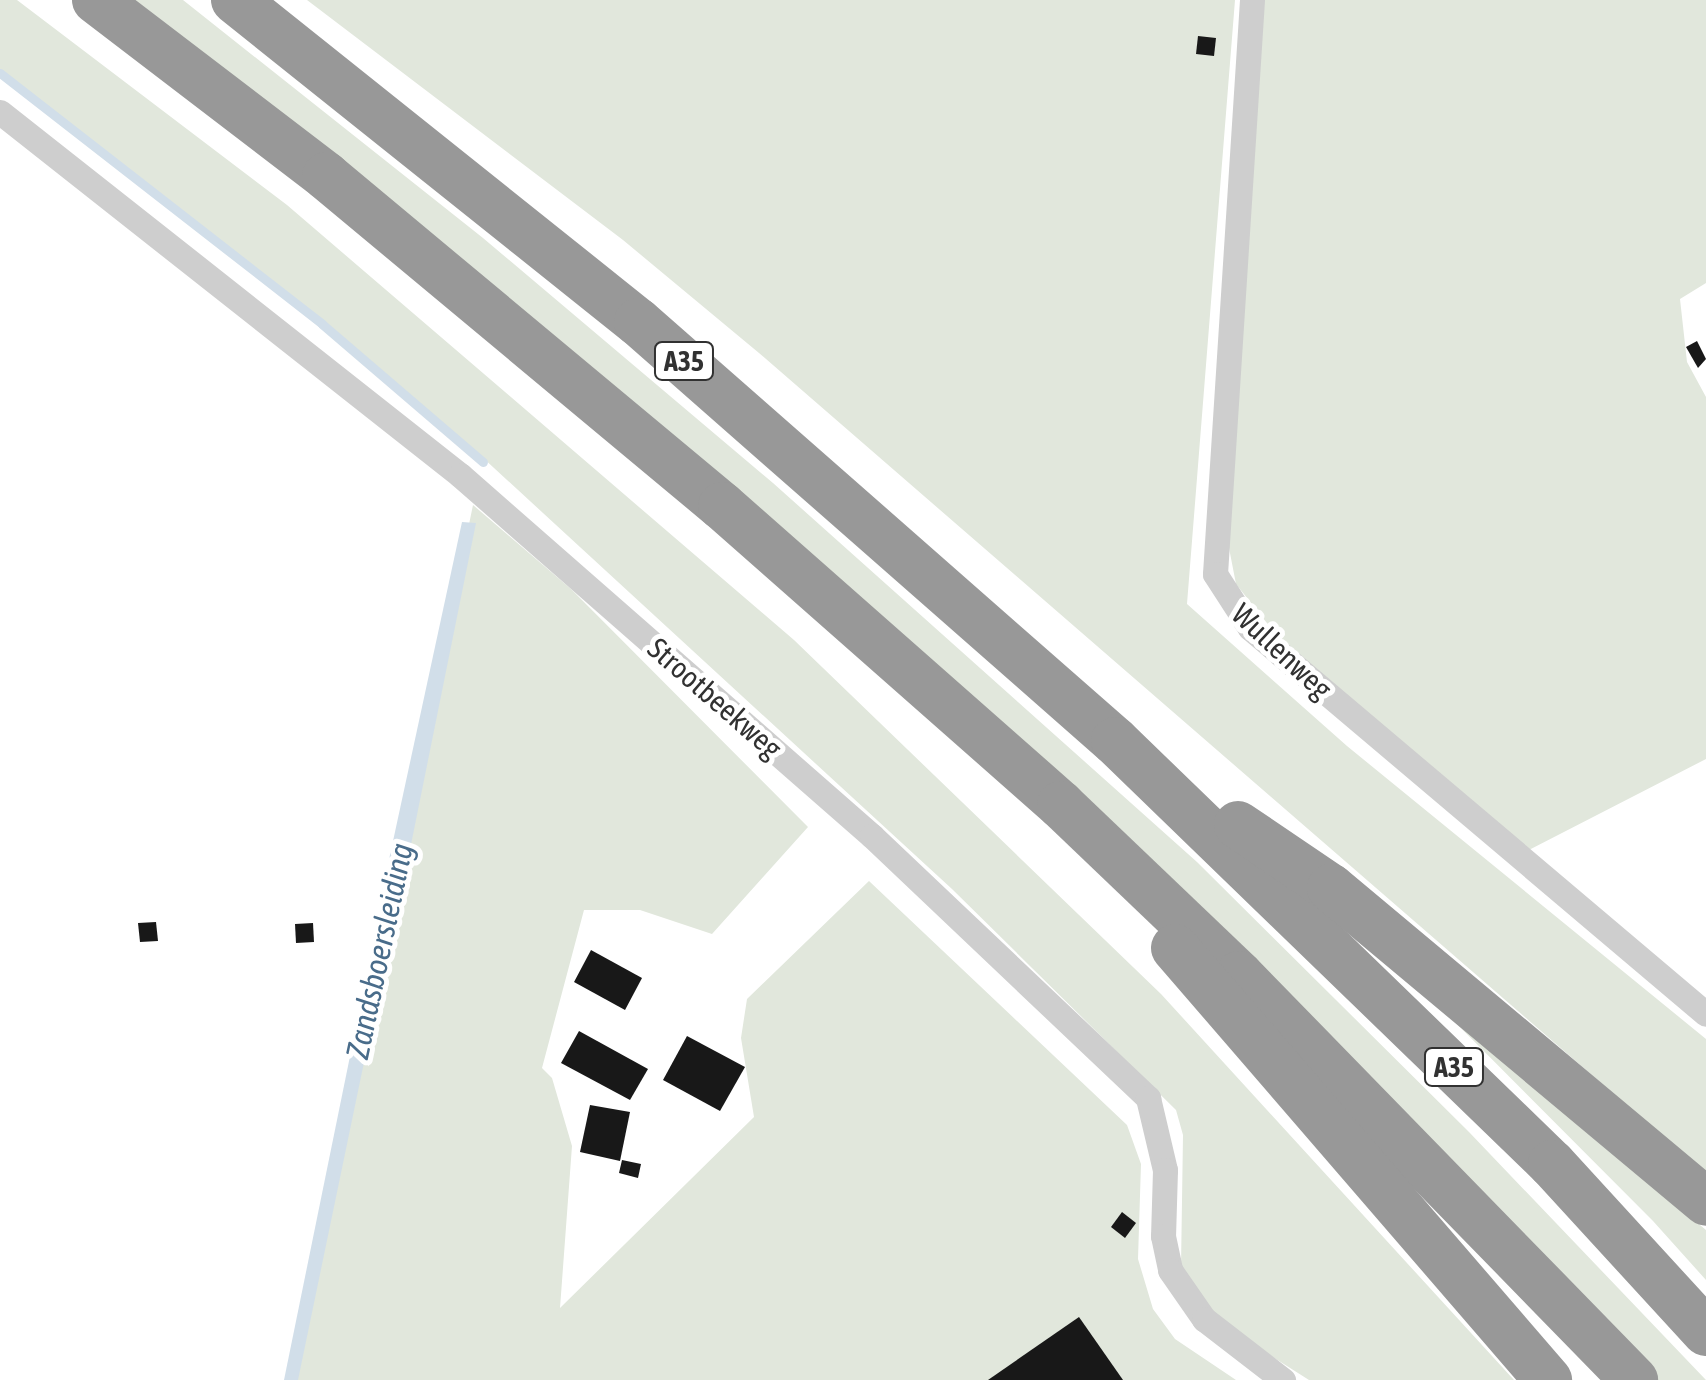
<!DOCTYPE html>
<style>
body{margin:0}
#map{position:relative;width:1706px;height:1380px;overflow:hidden;background:#fff;font-family:"Asap Condensed",sans-serif}
div>[style]{position:absolute}
.green>*{inset:0;background:#e1e7dc}
.water>*{inset:0;background:#d1dee9}
.stream>*{height:9px;margin:-4.5px;padding:0 4.5px;transform-origin:4.5px;border-radius:4.5px;background:#d1dee9}
.building>*{inset:0;background:#181818}
.street>*{height:25px;margin:-12.5px;padding:0 12.5px;transform-origin:12.5px;border-radius:12.5px;background:#cecece}
.highway>*{height:48px;margin:-24px;padding:0 24px;transform-origin:24px;border-radius:24px;background:#989898}
span{translate:-50% -50%;white-space:nowrap;text-align:center;line-height:1.15;-webkit-text-stroke:10px #fff;paint-order:stroke}
.shield-label span{padding:2px 8px;background:#fff;border:2px solid;border-radius:8px;-webkit-text-stroke-width:0}
.shield-label{font-size:28px;color:#313131;font-weight:700}
.street-label{font-size:30px;color:#313131}
.water-label{font-size:32px;color:#496c8a;font-style:italic}
</style>
<div id="map">
<div class="green">
<div style="clip-path:polygon(0 0,17px 0,287px 205px,794px 640px,1161px 994px,1514px 1380px,1309px 1380px,1202px 1312px,1181px 1266px,1183px 1135px,1176px 1110px,952px 889px,481px 456px,0 72px)"></div>
<div style="clip-path:polygon(123px 0,183px 0,483px 238px,773px 483px,1197px 862px,1469px 1132px,1706px 1380px,1655px 1380px,1475px 1197px)"></div>
<div style="clip-path:polygon(307px 0,1235px 0,1187px 604px,1347px 746px,1706px 1039px,1706px 1174px,759px 353px,623px 240px)"></div>
<div style="clip-path:polygon(1262px 0,1706px 0,1706px 283px,1680px 299px,1687px 362px,1706px 397px,1706px 759px,1523px 853px,1274px 632px,1236px 584px,1223px 517px)"></div>
<div style="clip-path:polygon(473px 505px,571px 589px,808px 827px,712px 934px,640px 910px,584px 910px,542px 1068px,552px 1078px,572px 1146px,560px 1308px,754px 1117px,741px 1038px,747px 999px,869px 881px,1127px 1125px,1141px 1164px,1138px 1259px,1153px 1309px,1175px 1339px,1236px 1380px,292px 1380px)"></div>
<div style="clip-path:polygon(1434px 1001px,1706px 1230px,1706px 1280px,1653px 1221px)"></div>
</div>
<div class="water">
<div style="clip-path:polygon(462px 522px,476px 523px,401px 894px,382px 892px)"></div>
<div style="clip-path:polygon(379px 914px,394px 918px,298px 1380px,284px 1380px)"></div>
</div>
<div class="stream">
<div style="left:0;top:73px;width:408px;rotate:37.9deg"></div>
<div style="left:322px;top:324px;width:212px;rotate:40.6deg"></div>
<div style="left:384px;top:926px;width:45px;rotate:-78.4deg"></div>
</div>
<div class="building">
<div style="clip-path:polygon(1198px 36px,1216px 38px,1214px 56px,1196px 54px)"></div>
<div style="clip-path:polygon(1697px 341px,1706px 359px,1698px 368px,1686px 347px)"></div>
<div style="clip-path:polygon(156px 922px,158px 941px,140px 942px,138px 923px)"></div>
<div style="clip-path:polygon(313px 923px,314px 942px,296px 943px,295px 924px)"></div>
<div style="clip-path:polygon(591px 950px,642px 978px,625px 1010px,574px 982px)"></div>
<div style="clip-path:polygon(579px 1031px,648px 1069px,630px 1100px,561px 1063px)"></div>
<div style="clip-path:polygon(687px 1036px,745px 1067px,720px 1111px,663px 1080px)"></div>
<div style="clip-path:polygon(590px 1105px,630px 1112px,620px 1161px,580px 1152px)"></div>
<div style="clip-path:polygon(622px 1160px,641px 1164px,638px 1178px,619px 1173px)"></div>
<div style="clip-path:polygon(1122px 1212px,1136px 1223px,1125px 1238px,1111px 1227px)"></div>
<div style="clip-path:polygon(1079px 1317px,1123px 1380px,988px 1380px)"></div>
</div>
<div class="street">
<div style="left:1252px;top:0;width:575px;rotate:93.69deg"></div>
<div style="left:1215px;top:574px;width:64px;rotate:57.1deg"></div>
<div style="left:1250px;top:628px;width:597px;rotate:40.25deg"></div>
<div style="left:0;top:112px;width:586px;rotate:38.28deg"></div>
<div style="left:460px;top:475px;width:548px;rotate:41.23deg"></div>
<div style="left:872px;top:836px;width:381px;rotate:43.5deg"></div>
<div style="left:1148px;top:1098px;width:74px;rotate:76.7deg"></div>
<div style="left:1165px;top:1170px;width:66px;rotate:91.7deg"></div>
<div style="left:1163px;top:1236px;width:35px;rotate:78deg"></div>
<div style="left:1170px;top:1270px;width:60px;rotate:55.2deg"></div>
<div style="left:1204px;top:1319px;width:100px;rotate:37.7deg"></div>
</div>
<div class="highway">
<div style="left:96px;top:0;width:290px;rotate:37.4deg"></div>
<div style="left:326px;top:176px;width:515px;rotate:39.81deg"></div>
<div style="left:722px;top:506px;width:452px;rotate:41.4deg"></div>
<div style="left:1061px;top:805px;width:246px;rotate:43.7deg"></div>
<div style="left:1239px;top:975px;width:566px;rotate:45.72deg"></div>
<div style="left:235px;top:0;width:516px;rotate:38.63deg"></div>
<div style="left:638px;top:322px;width:635px;rotate:41.3deg"></div>
<div style="left:1115px;top:741px;width:608px;rotate:44.07deg"></div>
<div style="left:1552px;top:1164px;width:228px;rotate:47.5deg"></div>
<div style="left:1238px;top:825px;width:112px;rotate:34.1deg"></div>
<div style="left:1331px;top:888px;width:489px;rotate:39.9deg"></div>
<div style="left:1175px;top:948px;width:571px;rotate:49.19deg"></div>
</div>
<div class="shield-label">
<span style="left:684px;top:361px">A35</span>
<span style="left:1454px;top:1067px">A35</span>
</div>
<div class="street-label">
<span style="left:1282px;top:651px;rotate:43deg">Wullenweg</span>
<span style="left:715px;top:698px;rotate:41deg">Strootbeekweg</span>
</div>
<div class="water-label">
<span style="left:380px;top:951px;rotate:-78deg">Zandsboersleiding</span>
</div>
</div>
